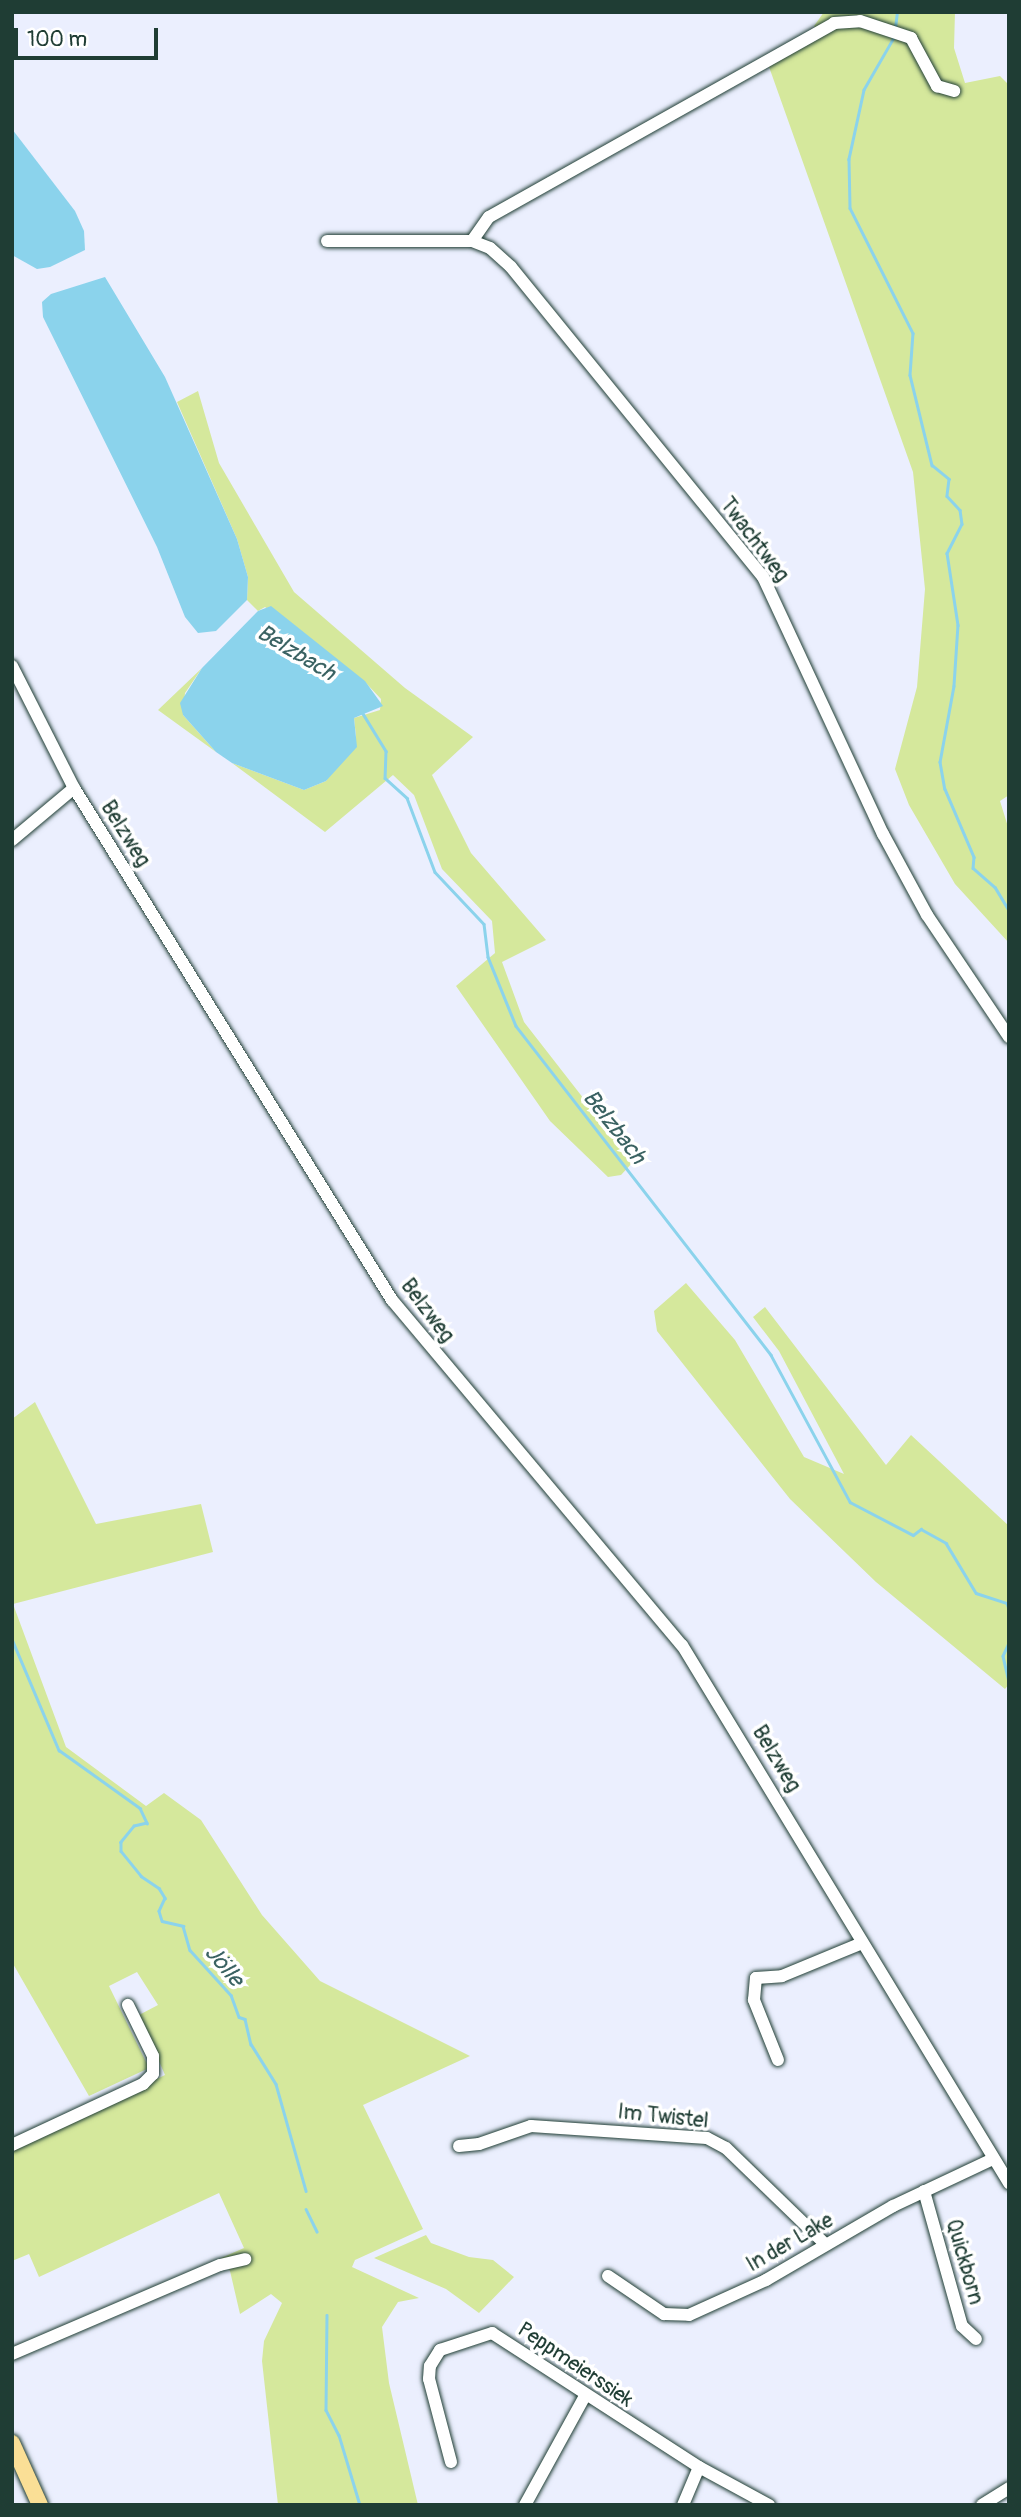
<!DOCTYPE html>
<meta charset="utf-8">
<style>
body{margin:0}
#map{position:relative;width:1021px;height:2517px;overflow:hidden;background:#ebeffe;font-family:Pangolin,sans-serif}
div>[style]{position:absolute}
.green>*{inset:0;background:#d5e89c}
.water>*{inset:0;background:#8bd3ec}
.stream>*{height:2.5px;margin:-1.25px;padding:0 1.25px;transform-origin:1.25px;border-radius:1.25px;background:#8bd3ec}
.roads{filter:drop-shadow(0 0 2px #1f3d34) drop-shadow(0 0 2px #1f3d34)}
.minor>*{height:12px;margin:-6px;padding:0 6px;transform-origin:6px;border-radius:6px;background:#fff}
.major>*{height:16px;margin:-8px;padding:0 8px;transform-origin:8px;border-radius:8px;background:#fadf96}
span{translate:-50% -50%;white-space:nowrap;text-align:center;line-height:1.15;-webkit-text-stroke:7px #fff;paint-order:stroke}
.street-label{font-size:21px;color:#1f3d34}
.water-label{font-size:23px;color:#3a6262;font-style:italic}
.frame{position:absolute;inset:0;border:14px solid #1f3d34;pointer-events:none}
.scale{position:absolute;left:14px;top:28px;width:144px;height:32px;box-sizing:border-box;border:4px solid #1f3d34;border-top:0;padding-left:9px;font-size:21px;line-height:24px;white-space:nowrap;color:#1f3d34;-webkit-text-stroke:5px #fff;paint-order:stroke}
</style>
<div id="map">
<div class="green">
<div style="clip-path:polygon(824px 12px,955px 12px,954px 48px,965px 83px,1000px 76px,1009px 85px,1009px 795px,1000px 801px,1009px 830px,1009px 943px,955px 884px,909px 805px,895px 769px,917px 687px,925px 589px,913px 472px,768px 64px,819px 33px,814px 26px)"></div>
<div style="clip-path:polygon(198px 391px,219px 463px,294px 592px,405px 688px,473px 737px,432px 775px,471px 853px,546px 940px,502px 962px,524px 1022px,633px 1162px,621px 1175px,608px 1177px,550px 1121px,456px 986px,495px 953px,492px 921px,442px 869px,414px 795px,393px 775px,325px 832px,232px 763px,304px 790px,326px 781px,356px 736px,354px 718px,380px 710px,381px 699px,365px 682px,265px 607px,258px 611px,247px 600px,248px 577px,237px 539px,177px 402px)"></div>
<div style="clip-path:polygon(202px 668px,185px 693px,183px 715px,216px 752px,158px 710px)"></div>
<div style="clip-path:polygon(686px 1283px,735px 1340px,804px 1457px,844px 1474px,779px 1351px,753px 1317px,765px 1307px,886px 1465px,911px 1435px,1009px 1526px,1009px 1684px,1005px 1689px,876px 1582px,790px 1499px,657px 1331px,654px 1311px)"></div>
<div style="clip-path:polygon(35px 1402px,96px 1524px,201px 1504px,213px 1552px,13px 1604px,66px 1747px,146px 1806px,164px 1793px,201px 1820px,262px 1915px,320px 1981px,470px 2056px,363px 2105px,423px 2229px,355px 2260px,352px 2267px,419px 2298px,398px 2302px,382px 2327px,389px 2383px,418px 2505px,278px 2505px,262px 2361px,264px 2341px,282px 2303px,271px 2294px,240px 2314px,230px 2271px,221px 2258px,244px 2248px,219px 2193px,39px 2277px,29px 2254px,12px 2261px,12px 2149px,165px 2075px,139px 2015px,158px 2005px,137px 1972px,109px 1986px,149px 2068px,89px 2096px,12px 1962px,12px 1419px)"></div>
<div style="clip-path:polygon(426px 2235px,431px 2243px,469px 2257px,493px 2260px,514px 2277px,479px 2313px,446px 2289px,374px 2258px)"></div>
</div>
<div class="water">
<div style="clip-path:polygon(12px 129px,75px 211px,84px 231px,85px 250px,50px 267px,37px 269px,12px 255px)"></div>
<div style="clip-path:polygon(105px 277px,165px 377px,237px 539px,248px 577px,247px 600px,216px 631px,198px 633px,185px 617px,157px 547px,43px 317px,42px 302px,51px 294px)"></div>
<div style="clip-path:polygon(271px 606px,365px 681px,383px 706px,354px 718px,357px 747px,326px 781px,304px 790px,232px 763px,216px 752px,183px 715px,180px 703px,202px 668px,258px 611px)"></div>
</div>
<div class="stream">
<div style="left:895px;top:28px;width:16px;rotate:-83deg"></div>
<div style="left:895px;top:36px;width:62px;rotate:119.9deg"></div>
<div style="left:864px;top:90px;width:71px;rotate:102.3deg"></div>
<div style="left:849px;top:159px;width:49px;rotate:88.8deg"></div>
<div style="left:850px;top:208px;width:140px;rotate:63.3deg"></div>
<div style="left:913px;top:333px;width:42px;rotate:94.1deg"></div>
<div style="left:910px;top:375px;width:93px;rotate:76.3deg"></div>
<div style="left:932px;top:465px;width:22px;rotate:39deg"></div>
<div style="left:949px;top:479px;width:17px;rotate:97deg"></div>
<div style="left:947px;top:496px;width:19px;rotate:47deg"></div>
<div style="left:960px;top:510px;width:14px;rotate:82deg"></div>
<div style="left:962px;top:524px;width:33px;rotate:117deg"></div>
<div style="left:947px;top:553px;width:73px;rotate:81.3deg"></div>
<div style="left:958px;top:625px;width:61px;rotate:93.8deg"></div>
<div style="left:954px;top:686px;width:77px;rotate:100.4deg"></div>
<div style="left:940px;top:762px;width:27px;rotate:80deg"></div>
<div style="left:945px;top:789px;width:74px;rotate:66.9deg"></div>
<div style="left:974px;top:857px;width:11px;rotate:95deg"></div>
<div style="left:973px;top:868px;width:29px;rotate:41deg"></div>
<div style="left:995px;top:887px;width:27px;rotate:59deg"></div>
<div style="left:362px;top:712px;width:46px;rotate:58.4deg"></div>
<div style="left:386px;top:751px;width:27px;rotate:92deg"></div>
<div style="left:385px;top:778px;width:30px;rotate:42deg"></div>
<div style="left:407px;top:798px;width:79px;rotate:69.3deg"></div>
<div style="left:435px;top:872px;width:71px;rotate:46.7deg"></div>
<div style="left:484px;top:924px;width:33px;rotate:83deg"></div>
<div style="left:488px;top:957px;width:74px;rotate:67.9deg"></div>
<div style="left:516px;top:1026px;width:416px;rotate:52.2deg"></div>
<div style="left:771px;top:1355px;width:167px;rotate:61.7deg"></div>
<div style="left:850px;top:1502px;width:71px;rotate:27.6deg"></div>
<div style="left:913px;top:1535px;width:10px;rotate:-37deg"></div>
<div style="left:921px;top:1529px;width:29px;rotate:29deg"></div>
<div style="left:946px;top:1543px;width:58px;rotate:59deg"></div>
<div style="left:976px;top:1593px;width:33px;rotate:18deg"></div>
<div style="left:1007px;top:1603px;width:6px;rotate:72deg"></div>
<div style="left:12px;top:1639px;width:121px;rotate:67.1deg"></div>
<div style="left:59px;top:1750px;width:100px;rotate:35.6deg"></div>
<div style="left:140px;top:1808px;width:17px;rotate:65deg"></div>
<div style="left:147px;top:1823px;width:13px;rotate:167deg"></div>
<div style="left:134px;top:1826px;width:21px;rotate:129deg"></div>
<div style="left:121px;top:1842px;width:9px;rotate:90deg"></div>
<div style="left:121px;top:1851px;width:32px;rotate:51deg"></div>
<div style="left:141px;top:1876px;width:22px;rotate:34deg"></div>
<div style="left:159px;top:1888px;width:12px;rotate:59deg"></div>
<div style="left:165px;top:1898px;width:14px;rotate:115deg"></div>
<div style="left:159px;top:1911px;width:10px;rotate:73deg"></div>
<div style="left:162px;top:1921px;width:22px;rotate:13deg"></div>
<div style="left:183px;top:1926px;width:25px;rotate:74deg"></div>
<div style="left:190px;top:1950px;width:61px;rotate:47.7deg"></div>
<div style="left:231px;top:1995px;width:23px;rotate:70deg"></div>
<div style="left:239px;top:2017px;width:6px;rotate:18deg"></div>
<div style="left:245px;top:2019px;width:26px;rotate:77deg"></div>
<div style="left:251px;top:2044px;width:47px;rotate:58deg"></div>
<div style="left:276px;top:2084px;width:111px;rotate:74.3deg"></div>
<div style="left:1009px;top:1643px;width:14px;rotate:115deg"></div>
<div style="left:1003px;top:1656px;width:26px;rotate:77deg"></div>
<div style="left:306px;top:2209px;width:25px;rotate:64deg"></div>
<div style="left:327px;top:2315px;width:95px;rotate:90.6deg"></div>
<div style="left:326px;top:2410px;width:28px;rotate:63deg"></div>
<div style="left:339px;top:2435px;width:73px;rotate:73.3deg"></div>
</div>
<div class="roads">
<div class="minor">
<div style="left:327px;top:241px;width:145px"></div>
<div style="left:472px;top:241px;width:19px;rotate:21deg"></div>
<div style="left:490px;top:248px;width:28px;rotate:42deg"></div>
<div style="left:511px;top:267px;width:400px;rotate:50.9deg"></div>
<div style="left:763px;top:577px;width:284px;rotate:65deg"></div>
<div style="left:883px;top:834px;width:92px;rotate:61.5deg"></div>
<div style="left:927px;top:915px;width:147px;rotate:56.1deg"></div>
<div style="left:472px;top:241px;width:29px;rotate:-55deg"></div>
<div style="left:489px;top:217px;width:396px;rotate:-29.3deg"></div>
<div style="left:834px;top:23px;width:26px;rotate:-4deg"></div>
<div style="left:860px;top:21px;width:54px;rotate:18.4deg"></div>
<div style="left:911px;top:38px;width:55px;rotate:61.6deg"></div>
<div style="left:937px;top:86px;width:18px;rotate:16deg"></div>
<div style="left:12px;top:666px;width:137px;rotate:63.1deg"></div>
<div style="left:74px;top:788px;width:603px;rotate:58.16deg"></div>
<div style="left:392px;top:1300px;width:451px;rotate:50deg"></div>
<div style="left:682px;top:1645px;width:630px;rotate:58.71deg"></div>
<div style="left:12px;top:840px;width:81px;rotate:-40deg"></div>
<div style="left:778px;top:2060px;width:65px;rotate:-111.8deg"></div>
<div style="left:754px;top:2000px;width:22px;rotate:-85deg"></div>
<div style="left:756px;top:1978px;width:26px;rotate:-4deg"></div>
<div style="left:782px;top:1976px;width:87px;rotate:-22.4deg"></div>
<div style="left:12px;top:2145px;width:145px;rotate:-25deg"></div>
<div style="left:143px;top:2084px;width:14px;rotate:-45deg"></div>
<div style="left:153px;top:2074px;width:18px;rotate:-90deg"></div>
<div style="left:153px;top:2056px;width:57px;rotate:-116.1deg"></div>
<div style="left:459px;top:2146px;width:20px;rotate:-6deg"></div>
<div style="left:479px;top:2144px;width:55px;rotate:-19.1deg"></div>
<div style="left:531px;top:2126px;width:176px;rotate:3.9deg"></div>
<div style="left:707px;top:2138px;width:21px;rotate:28deg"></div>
<div style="left:726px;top:2148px;width:138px;rotate:44.1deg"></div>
<div style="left:924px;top:2191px;width:140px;rotate:74.3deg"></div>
<div style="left:962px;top:2326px;width:19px;rotate:43deg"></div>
<div style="left:608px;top:2276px;width:68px;rotate:34.2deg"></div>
<div style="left:664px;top:2314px;width:25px;rotate:2deg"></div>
<div style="left:689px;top:2315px;width:85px;rotate:-24.4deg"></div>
<div style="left:766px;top:2280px;width:147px;rotate:-30.2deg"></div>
<div style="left:893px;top:2206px;width:110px;rotate:-25.2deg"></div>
<div style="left:12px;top:2354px;width:226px;rotate:-23.2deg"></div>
<div style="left:220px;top:2265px;width:26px;rotate:-13deg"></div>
<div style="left:451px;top:2462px;width:86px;rotate:-104.8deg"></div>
<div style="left:429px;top:2379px;width:13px;rotate:-86deg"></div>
<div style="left:430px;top:2366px;width:19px;rotate:-58deg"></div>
<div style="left:440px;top:2350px;width:55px;rotate:-18.1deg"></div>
<div style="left:492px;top:2333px;width:247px;rotate:32.9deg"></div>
<div style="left:699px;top:2467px;width:80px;rotate:28.5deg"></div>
<div style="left:525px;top:2505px;width:124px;rotate:-61.2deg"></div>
<div style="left:683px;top:2505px;width:41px;rotate:-67.2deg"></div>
<div style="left:982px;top:2505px;width:32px;rotate:-32deg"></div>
</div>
<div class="major">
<div style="left:12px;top:2443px;width:68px;rotate:65.7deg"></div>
</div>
</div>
<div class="street-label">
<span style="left:754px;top:540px;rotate:53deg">Twachtweg</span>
<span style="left:125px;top:834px;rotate:58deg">Belzweg</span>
<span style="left:427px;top:1311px;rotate:53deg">Belzweg</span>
<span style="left:776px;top:1759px;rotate:59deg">Belzweg</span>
<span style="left:663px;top:2117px;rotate:6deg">Im Twistel</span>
<span style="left:790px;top:2243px;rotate:-30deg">In der Lake</span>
<span style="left:964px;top:2262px;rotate:74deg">Quickborn</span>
<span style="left:575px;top:2365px;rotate:34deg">Peppmeierssiek</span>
</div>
<div class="water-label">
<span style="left:296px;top:653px;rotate:31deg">Belzbach</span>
<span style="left:614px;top:1127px;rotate:52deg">Belzbach</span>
<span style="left:224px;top:1966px;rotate:50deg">Jölle</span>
</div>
<div class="frame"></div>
<div class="scale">100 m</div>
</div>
